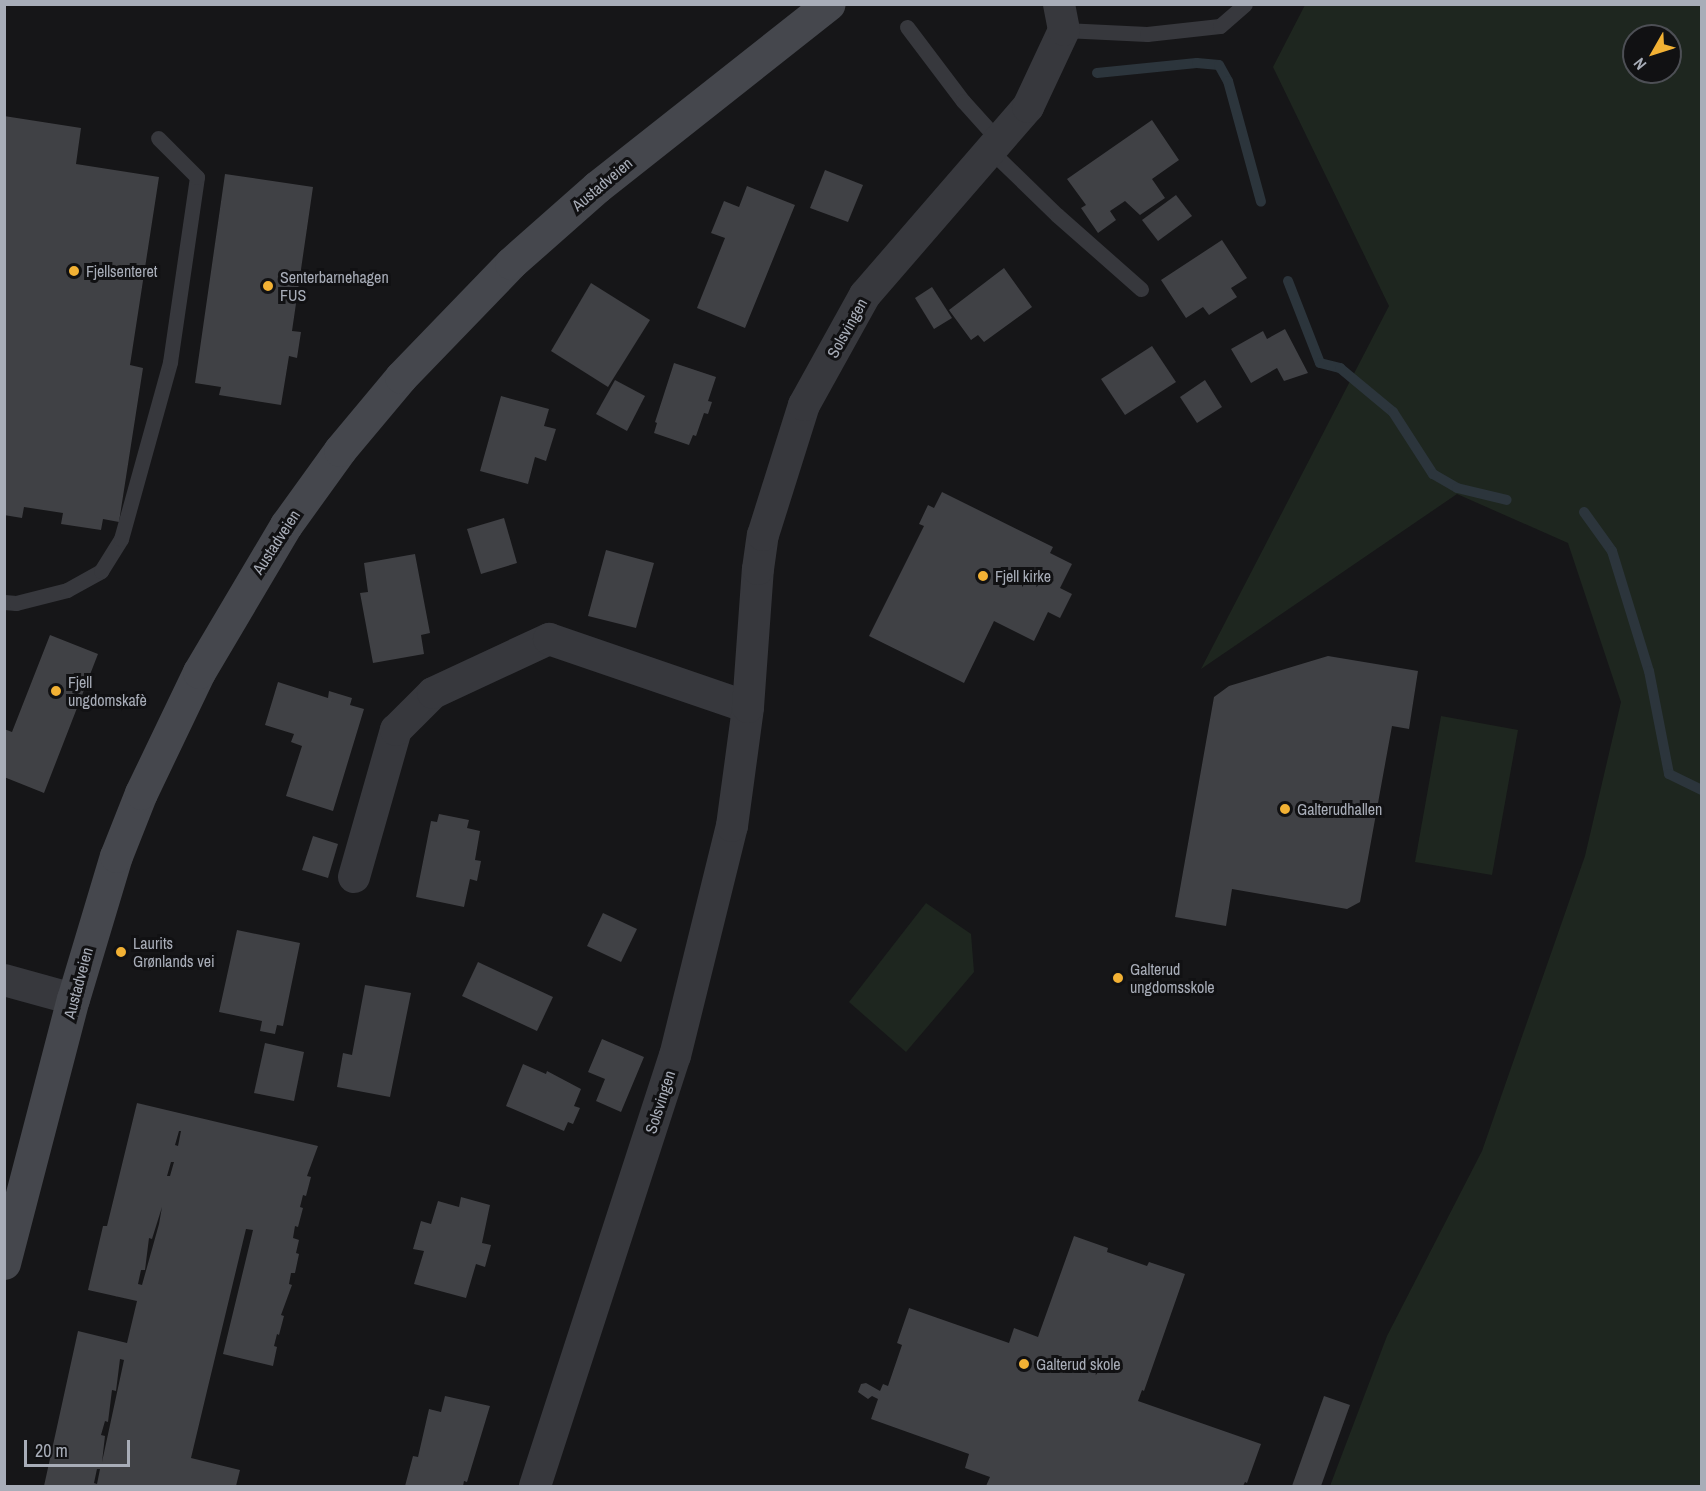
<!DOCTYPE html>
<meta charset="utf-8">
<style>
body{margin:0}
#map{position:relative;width:1706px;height:1491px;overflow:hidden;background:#161618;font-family:"Archivo Narrow",sans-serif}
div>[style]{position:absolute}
.green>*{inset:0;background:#1e261f}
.stream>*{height:10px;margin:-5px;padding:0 5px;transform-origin:5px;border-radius:5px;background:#2c353c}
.building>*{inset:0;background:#404145}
.service>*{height:15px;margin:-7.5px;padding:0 7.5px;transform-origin:7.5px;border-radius:7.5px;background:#37383d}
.minor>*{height:32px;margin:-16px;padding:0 16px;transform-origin:16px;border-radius:16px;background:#37383d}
.secondary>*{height:33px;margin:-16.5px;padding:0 16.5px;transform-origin:16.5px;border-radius:16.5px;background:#45474d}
.dots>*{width:16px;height:16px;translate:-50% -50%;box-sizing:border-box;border:3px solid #111113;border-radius:50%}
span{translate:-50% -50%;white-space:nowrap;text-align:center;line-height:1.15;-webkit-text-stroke:6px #111113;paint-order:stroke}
.street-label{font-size:16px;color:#a8adb8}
.poi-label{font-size:16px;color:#a8adb8}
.left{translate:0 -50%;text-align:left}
.frame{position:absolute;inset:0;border:6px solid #a8adb8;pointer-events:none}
.north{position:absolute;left:1622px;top:24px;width:60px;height:60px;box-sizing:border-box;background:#111113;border:2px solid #4d4f55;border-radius:50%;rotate:231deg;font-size:16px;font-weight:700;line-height:24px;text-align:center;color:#a8adb8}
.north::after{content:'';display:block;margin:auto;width:21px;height:27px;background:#f2b134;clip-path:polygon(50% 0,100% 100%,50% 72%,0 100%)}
.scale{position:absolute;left:24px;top:1440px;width:106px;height:27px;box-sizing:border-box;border:3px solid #a8adb8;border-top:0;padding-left:8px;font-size:18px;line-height:21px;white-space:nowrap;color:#a8adb8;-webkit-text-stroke:4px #111113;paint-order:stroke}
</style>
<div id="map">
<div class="green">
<div style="clip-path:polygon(evenodd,1305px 5px,1701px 5px,1701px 1486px,1330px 1486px,1387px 1336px,1482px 1151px,1585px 856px,1621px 702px,1568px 543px,1457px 494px,1201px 669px,1389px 306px,1273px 67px,1305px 5px,1634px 36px,1670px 36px,1670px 72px,1634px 72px,1634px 36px)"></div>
<div style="clip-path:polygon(1441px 716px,1518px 730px,1492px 875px,1415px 862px)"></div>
<div style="clip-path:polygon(926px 903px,971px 934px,974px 972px,906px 1052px,849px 1002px)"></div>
</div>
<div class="stream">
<div style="left:1097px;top:73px;width:100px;rotate:-5.7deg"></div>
<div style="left:1197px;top:63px;width:22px;rotate:5deg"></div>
<div style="left:1219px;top:65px;width:18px;rotate:61deg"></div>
<div style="left:1228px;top:81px;width:125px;rotate:74.7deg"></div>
<div style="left:1288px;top:281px;width:88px;rotate:68.7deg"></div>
<div style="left:1320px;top:363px;width:21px;rotate:14deg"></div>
<div style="left:1340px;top:368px;width:69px;rotate:39.7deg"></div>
<div style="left:1393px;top:412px;width:74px;rotate:57.2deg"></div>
<div style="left:1433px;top:474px;width:28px;rotate:30deg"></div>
<div style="left:1457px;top:488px;width:51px;rotate:13.5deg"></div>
<div style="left:1584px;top:512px;width:48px;rotate:54.3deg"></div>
<div style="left:1612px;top:551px;width:126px;rotate:72.9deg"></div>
<div style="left:1649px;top:671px;width:105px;rotate:79deg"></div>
<div style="left:1669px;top:774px;width:37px;rotate:26deg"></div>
</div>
<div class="building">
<div style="clip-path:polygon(4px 116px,81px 128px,76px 164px,159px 177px,130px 365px,143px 368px,119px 522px,103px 519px,101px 530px,61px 524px,63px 513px,24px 507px,22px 518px,4px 515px)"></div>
<div style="clip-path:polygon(1152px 120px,1179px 160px,1152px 179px,1165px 198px,1140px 215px,1125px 201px,1110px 211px,1116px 220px,1098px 233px,1081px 208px,1086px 205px,1067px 179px)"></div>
<div style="clip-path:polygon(825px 170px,863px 185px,848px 222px,810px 208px)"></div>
<div style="clip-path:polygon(225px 174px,313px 187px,292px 331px,301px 332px,297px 358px,289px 356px,281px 405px,219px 395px,221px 387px,195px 383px)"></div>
<div style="clip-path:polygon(747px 186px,795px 205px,745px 328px,697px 308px,725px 238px,711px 233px,724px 201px,739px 207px)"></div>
<div style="clip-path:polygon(1176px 195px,1192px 216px,1158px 241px,1142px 220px)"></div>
<div style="clip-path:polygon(1222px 240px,1247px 278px,1231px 288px,1237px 297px,1209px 315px,1203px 307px,1186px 318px,1161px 280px)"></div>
<div style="clip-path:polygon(1004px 268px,1032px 307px,984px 342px,978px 335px,971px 340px,949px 310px)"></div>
<div style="clip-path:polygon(591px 283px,650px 320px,608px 387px,551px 351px)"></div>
<div style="clip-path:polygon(932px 287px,952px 318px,934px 329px,915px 298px)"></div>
<div style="clip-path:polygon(1285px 329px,1308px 373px,1284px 381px,1277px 368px,1251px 383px,1231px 349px,1263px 331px,1267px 339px)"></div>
<div style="clip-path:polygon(1152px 346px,1176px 382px,1125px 415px,1101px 379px)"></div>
<div style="clip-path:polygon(674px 363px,716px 377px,708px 401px,712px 402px,708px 414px,704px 413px,696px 436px,693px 435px,689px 445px,654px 433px,657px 423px,655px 422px)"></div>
<div style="clip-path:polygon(615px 380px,645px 396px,627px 431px,596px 414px)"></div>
<div style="clip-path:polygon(1205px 380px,1222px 407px,1197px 423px,1180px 397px)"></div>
<div style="clip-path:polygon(501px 396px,549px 409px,544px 426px,556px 429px,546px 461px,535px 457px,528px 484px,480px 471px)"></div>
<div style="clip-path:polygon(942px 492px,1053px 547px,1050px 553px,1072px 564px,1060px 588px,1072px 594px,1060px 618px,1048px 612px,1034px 641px,994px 621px,964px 683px,869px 636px,924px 526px,919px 524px,928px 505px,934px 508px)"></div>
<div style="clip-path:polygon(504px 518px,517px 563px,481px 574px,467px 529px)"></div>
<div style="clip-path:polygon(606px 550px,654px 563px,636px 628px,588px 616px)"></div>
<div style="clip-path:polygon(415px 554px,430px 633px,421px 635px,424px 654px,373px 663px,360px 593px,368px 592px,364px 563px)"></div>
<div style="clip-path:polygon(50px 635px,98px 654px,44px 793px,4px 777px,4px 729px,12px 732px)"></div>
<div style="clip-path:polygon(1328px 656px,1418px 671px,1409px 729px,1392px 726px,1360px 902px,1347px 909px,1232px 889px,1226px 926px,1175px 917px,1214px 697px,1229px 686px)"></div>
<div style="clip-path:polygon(278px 682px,328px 698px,329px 691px,352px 698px,350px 705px,364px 709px,333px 811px,286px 796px,302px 746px,291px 742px,294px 734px,265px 725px)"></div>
<div style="clip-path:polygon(439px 814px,469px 820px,467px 828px,480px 831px,475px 860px,481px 861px,477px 881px,470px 879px,464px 907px,416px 897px,431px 821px,437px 822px)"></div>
<div style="clip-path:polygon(313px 836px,338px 844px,328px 878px,302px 870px)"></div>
<div style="clip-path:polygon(603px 913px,637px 929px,621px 962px,587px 946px)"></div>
<div style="clip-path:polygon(237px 930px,300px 943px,283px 1026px,277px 1025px,275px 1034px,260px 1031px,262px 1021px,219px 1012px)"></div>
<div style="clip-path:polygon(478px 962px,553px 997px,537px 1031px,462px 996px)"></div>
<div style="clip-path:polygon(365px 985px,411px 993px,390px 1097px,337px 1087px,343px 1053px,352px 1055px)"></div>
<div style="clip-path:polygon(602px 1039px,644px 1057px,621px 1112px,596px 1101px,605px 1079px,588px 1072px)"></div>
<div style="clip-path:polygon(265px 1043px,304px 1052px,294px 1101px,254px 1093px)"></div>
<div style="clip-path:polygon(523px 1064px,546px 1074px,547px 1071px,581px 1089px,574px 1106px,580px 1108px,573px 1124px,568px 1122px,564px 1131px,506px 1106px)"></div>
<div style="clip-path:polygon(evenodd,137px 1103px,318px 1146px,307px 1176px,311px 1177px,306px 1196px,303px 1195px,300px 1207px,303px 1208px,298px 1227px,295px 1226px,293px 1238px,299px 1240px,296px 1253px,299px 1254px,295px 1273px,291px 1273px,289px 1284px,292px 1285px,281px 1315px,284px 1316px,279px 1335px,277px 1334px,274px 1346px,277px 1347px,273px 1366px,223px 1354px,253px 1230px,246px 1229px,207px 1391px,191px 1458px,240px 1470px,236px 1486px,44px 1486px,78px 1331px,127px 1343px,137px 1301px,88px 1290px,103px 1226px,107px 1226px,137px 1103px,179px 1131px,181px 1131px,178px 1146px,175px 1145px,179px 1131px,137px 1103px,171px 1162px,174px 1162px,170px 1176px,167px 1176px,171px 1162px,137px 1103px,162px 1207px,159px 1224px,142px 1285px,138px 1284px,141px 1270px,145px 1270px,149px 1238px,152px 1239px,162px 1207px,137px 1103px,120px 1359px,124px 1360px,102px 1462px,105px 1436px,101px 1435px,105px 1421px,108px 1422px,112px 1390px,116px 1391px,120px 1359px,137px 1103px,97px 1469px,100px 1469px,97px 1484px,94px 1483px,97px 1469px)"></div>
<div style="clip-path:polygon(461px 1197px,490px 1205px,482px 1243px,491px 1245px,485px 1267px,476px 1264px,466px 1298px,414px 1284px,424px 1251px,413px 1249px,421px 1221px,431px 1224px,438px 1201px,459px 1207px)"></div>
<div style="clip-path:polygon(1074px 1236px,1108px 1248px,1107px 1252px,1147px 1266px,1149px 1262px,1185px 1274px,1144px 1391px,1142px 1390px,1138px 1401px,1261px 1444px,1247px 1483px,1245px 1482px,1243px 1486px,986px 1486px,990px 1477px,965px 1468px,969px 1454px,871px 1419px,878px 1399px,872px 1396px,868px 1399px,858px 1392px,861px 1384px,866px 1383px,880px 1391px,883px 1384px,888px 1386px,902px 1345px,897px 1343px,909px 1308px,1009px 1343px,1014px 1328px,1038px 1337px)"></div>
<div style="clip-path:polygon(445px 1396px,490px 1406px,467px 1482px,464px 1481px,463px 1486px,405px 1486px,413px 1456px,418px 1457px,429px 1409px,441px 1412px)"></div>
<div style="clip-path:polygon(1324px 1396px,1350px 1405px,1321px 1486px,1292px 1486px)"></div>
</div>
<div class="service">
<div style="left:907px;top:27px;width:93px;rotate:52.9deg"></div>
<div style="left:963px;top:101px;width:54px;rotate:48deg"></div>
<div style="left:1064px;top:30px;width:83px;rotate:2.8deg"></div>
<div style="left:1147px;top:34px;width:73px;rotate:-6.3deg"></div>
<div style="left:1220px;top:26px;width:33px;rotate:-41deg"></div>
<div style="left:991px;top:151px;width:92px;rotate:44.1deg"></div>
<div style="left:1057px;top:215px;width:112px;rotate:41.4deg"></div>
<div style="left:4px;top:602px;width:12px;rotate:5deg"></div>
<div style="left:16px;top:603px;width:53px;rotate:-14.3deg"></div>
<div style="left:67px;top:590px;width:39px;rotate:-29deg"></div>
<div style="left:101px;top:571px;width:38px;rotate:-58deg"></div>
<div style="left:121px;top:539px;width:184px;rotate:-74.5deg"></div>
<div style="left:170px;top:362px;width:187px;rotate:-81.7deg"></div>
<div style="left:197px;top:177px;width:55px;rotate:-135deg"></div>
</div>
<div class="minor">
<div style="left:354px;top:877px;width:153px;rotate:-74.1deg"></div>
<div style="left:396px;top:730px;width:52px;rotate:-45deg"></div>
<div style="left:433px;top:693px;width:128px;rotate:-25deg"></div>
<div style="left:549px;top:639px;width:210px;rotate:18.9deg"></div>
<div style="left:4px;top:980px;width:72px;rotate:15.4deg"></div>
<div style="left:535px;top:1486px;width:452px;rotate:-72deg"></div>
<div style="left:675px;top:1056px;width:237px;rotate:-76.1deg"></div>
<div style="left:732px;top:826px;width:120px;rotate:-82.3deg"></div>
<div style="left:748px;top:707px;width:138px;rotate:-85.9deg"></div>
<div style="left:758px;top:569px;width:34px;rotate:-82deg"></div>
<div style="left:763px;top:535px;width:136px;rotate:-72.5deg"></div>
<div style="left:804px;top:405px;width:126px;rotate:-61deg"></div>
<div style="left:865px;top:295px;width:249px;rotate:-49.1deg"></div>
<div style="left:1028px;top:107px;width:85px;rotate:-64.9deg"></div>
<div style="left:1064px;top:30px;width:26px;rotate:-101deg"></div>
</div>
<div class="secondary">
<div style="left:4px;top:1263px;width:273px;rotate:-75.4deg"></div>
<div style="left:73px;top:999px;width:149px;rotate:-73.3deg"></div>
<div style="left:116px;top:856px;width:68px;rotate:-68.4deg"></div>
<div style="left:141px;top:793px;width:134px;rotate:-64.4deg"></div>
<div style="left:199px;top:672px;width:171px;rotate:-59.4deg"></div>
<div style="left:286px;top:525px;width:92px;rotate:-54.2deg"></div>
<div style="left:340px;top:450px;width:95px;rotate:-50.1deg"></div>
<div style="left:401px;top:377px;width:158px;rotate:-46deg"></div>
<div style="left:511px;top:263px;width:115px;rotate:-41.5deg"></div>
<div style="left:597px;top:187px;width:295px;rotate:-38.3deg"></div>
</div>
<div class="dots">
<div style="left:74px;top:271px;background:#f2b134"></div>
<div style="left:268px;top:286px;background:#f2b134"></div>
<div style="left:983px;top:576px;background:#f2b134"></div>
<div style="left:56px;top:691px;background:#f2b134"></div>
<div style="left:1285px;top:809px;background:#f2b134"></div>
<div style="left:121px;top:952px;background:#f2b134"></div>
<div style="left:1118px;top:978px;background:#f2b134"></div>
<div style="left:1024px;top:1364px;background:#f2b134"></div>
</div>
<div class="street-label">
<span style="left:602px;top:184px;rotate:-40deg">Austadveien</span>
<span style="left:847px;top:328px;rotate:-61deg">Solsvingen</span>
<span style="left:276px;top:542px;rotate:-57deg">Austadveien</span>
<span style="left:78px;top:983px;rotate:-75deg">Austadveien</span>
<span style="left:660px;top:1102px;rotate:-72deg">Solsvingen</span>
</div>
<div class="poi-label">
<span class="left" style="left:86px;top:271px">Fjellsenteret</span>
<span class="left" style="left:280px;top:286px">Senterbarnehagen<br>FUS</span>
<span class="left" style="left:995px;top:576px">Fjell kirke</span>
<span class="left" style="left:68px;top:691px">Fjell<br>ungdomskafè</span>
<span class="left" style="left:1297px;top:809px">Galterudhallen</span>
<span class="left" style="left:133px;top:952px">Laurits<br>Grønlands vei</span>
<span class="left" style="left:1130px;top:978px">Galterud<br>ungdomsskole</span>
<span class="left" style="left:1036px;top:1364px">Galterud skole</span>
</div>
<div class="frame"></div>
<div class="north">N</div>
<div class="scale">20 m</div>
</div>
